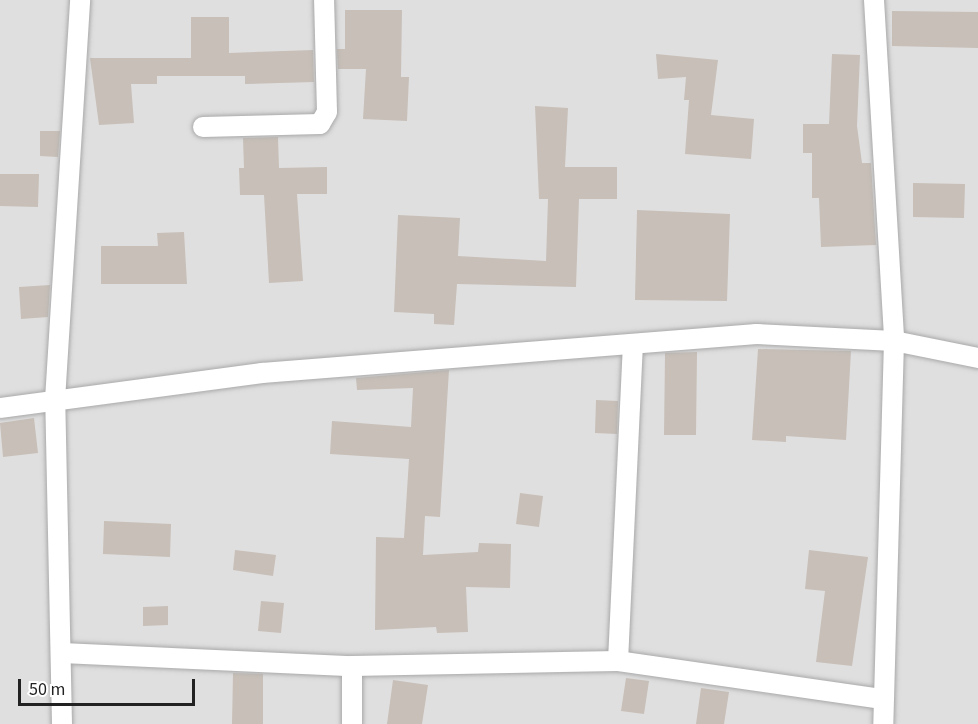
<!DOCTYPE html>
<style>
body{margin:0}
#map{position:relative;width:978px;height:724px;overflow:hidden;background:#f2efe9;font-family:"Source Sans 3",sans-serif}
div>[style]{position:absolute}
.residential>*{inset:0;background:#e0dfdf}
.building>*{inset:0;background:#c7bfb8}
.roads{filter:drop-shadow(0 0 2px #a9a9a9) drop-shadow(0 0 2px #a9a9a9)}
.street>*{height:20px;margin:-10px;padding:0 10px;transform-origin:10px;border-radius:10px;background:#fff}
span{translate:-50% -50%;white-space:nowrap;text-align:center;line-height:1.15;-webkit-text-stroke:5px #fff;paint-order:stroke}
.scale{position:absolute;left:18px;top:679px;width:177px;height:27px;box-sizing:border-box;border:3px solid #222;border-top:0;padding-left:8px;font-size:18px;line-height:21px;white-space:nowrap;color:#222;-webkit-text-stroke:4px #fff;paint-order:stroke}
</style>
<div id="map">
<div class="residential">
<div style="clip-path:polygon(0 0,978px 0,978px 724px,0 724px)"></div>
</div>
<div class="building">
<div style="clip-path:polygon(345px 10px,402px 10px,401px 77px,409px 77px,407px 121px,363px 119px,366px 69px,338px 69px,337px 49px,345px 49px)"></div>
<div style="clip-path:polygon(892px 11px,978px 12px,978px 48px,892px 46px)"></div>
<div style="clip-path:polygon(191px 17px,229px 17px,229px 53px,313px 50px,314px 82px,245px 84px,245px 76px,157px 76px,157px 84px,131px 84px,134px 123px,99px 125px,90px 58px,191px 58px)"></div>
<div style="clip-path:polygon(656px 54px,718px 60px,711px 115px,754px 119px,751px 159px,685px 154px,689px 100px,684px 100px,686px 77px,658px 79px)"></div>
<div style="clip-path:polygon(832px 54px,860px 55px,857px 126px,862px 163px,871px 163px,876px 245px,821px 247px,819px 198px,812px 198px,812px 153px,803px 153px,803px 124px,829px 124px)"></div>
<div style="clip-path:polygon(535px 106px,568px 108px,565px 167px,617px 167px,617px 199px,579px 199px,576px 287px,457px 284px,454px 325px,434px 324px,434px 314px,394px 312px,398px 215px,460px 218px,458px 256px,546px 261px,548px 199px,539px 199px)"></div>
<div style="clip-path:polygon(40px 131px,60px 131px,58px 157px,40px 156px)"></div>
<div style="clip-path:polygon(278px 137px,279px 168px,327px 167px,327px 194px,297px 194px,303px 281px,269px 283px,264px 195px,240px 195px,239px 168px,244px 168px,243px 138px)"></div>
<div style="clip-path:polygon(0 174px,39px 174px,38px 207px,0 206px)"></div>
<div style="clip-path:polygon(913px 183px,965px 184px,964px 218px,913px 217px)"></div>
<div style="clip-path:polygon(637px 210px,730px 214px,727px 301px,635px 300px)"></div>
<div style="clip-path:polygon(184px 232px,187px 284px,101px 284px,101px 246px,158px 246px,157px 233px)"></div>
<div style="clip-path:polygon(50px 285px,48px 317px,21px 319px,19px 287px)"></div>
<div style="clip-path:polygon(758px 349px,851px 351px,846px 440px,786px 436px,786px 442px,752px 440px)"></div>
<div style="clip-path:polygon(697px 352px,696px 435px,664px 435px,665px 353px)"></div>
<div style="clip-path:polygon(449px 370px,440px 517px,425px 516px,423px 555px,478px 552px,479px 543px,511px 544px,510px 588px,466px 587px,468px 632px,437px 633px,436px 627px,375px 630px,376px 537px,404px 538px,409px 459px,330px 454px,332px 421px,411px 427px,413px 388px,357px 390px,356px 378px)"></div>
<div style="clip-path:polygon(596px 400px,618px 401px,617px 434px,595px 433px)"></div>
<div style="clip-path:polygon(34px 418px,38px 453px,3px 457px,0 423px)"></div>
<div style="clip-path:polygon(520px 493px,543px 496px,539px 527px,516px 524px)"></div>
<div style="clip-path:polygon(104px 521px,171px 524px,170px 557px,103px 554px)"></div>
<div style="clip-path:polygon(235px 550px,276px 555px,273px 576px,233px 570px)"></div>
<div style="clip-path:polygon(809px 550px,868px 557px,852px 666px,816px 662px,825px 591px,805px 589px)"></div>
<div style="clip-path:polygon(261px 601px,284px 603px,281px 633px,258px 631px)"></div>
<div style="clip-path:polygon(168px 606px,168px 625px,143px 626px,143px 607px)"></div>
<div style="clip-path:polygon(233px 673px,263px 674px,263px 724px,232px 724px)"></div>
<div style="clip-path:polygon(626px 678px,649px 681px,644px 714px,621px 711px)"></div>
<div style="clip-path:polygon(393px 680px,428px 685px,422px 724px,387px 724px)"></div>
<div style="clip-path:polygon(701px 688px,729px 692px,724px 724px,696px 724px)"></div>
</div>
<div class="roads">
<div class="street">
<div style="left:874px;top:0;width:342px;rotate:86.6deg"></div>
<div style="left:894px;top:341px;width:383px;rotate:91.6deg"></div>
<div style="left:203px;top:127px;width:117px;rotate:-1.5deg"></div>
<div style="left:320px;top:124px;width:14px;rotate:-60deg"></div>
<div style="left:327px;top:112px;width:112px;rotate:-91.5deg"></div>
<div style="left:0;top:408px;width:264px;rotate:-7.6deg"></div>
<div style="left:262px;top:373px;width:496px;rotate:-4.5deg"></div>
<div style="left:756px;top:334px;width:138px;rotate:2.9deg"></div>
<div style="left:894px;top:341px;width:86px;rotate:11.4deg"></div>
<div style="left:62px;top:653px;width:290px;rotate:2.6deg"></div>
<div style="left:352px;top:666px;width:266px;rotate:-1.1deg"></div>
<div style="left:618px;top:661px;width:268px;rotate:8.2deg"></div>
<div style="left:618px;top:661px;width:317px;rotate:-87.3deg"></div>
<div style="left:352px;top:666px;width:58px;rotate:90deg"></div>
<div style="left:62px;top:724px;width:324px;rotate:-91.2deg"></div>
<div style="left:55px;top:400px;width:401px;rotate:-86.4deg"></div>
</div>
</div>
<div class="scale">50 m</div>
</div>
